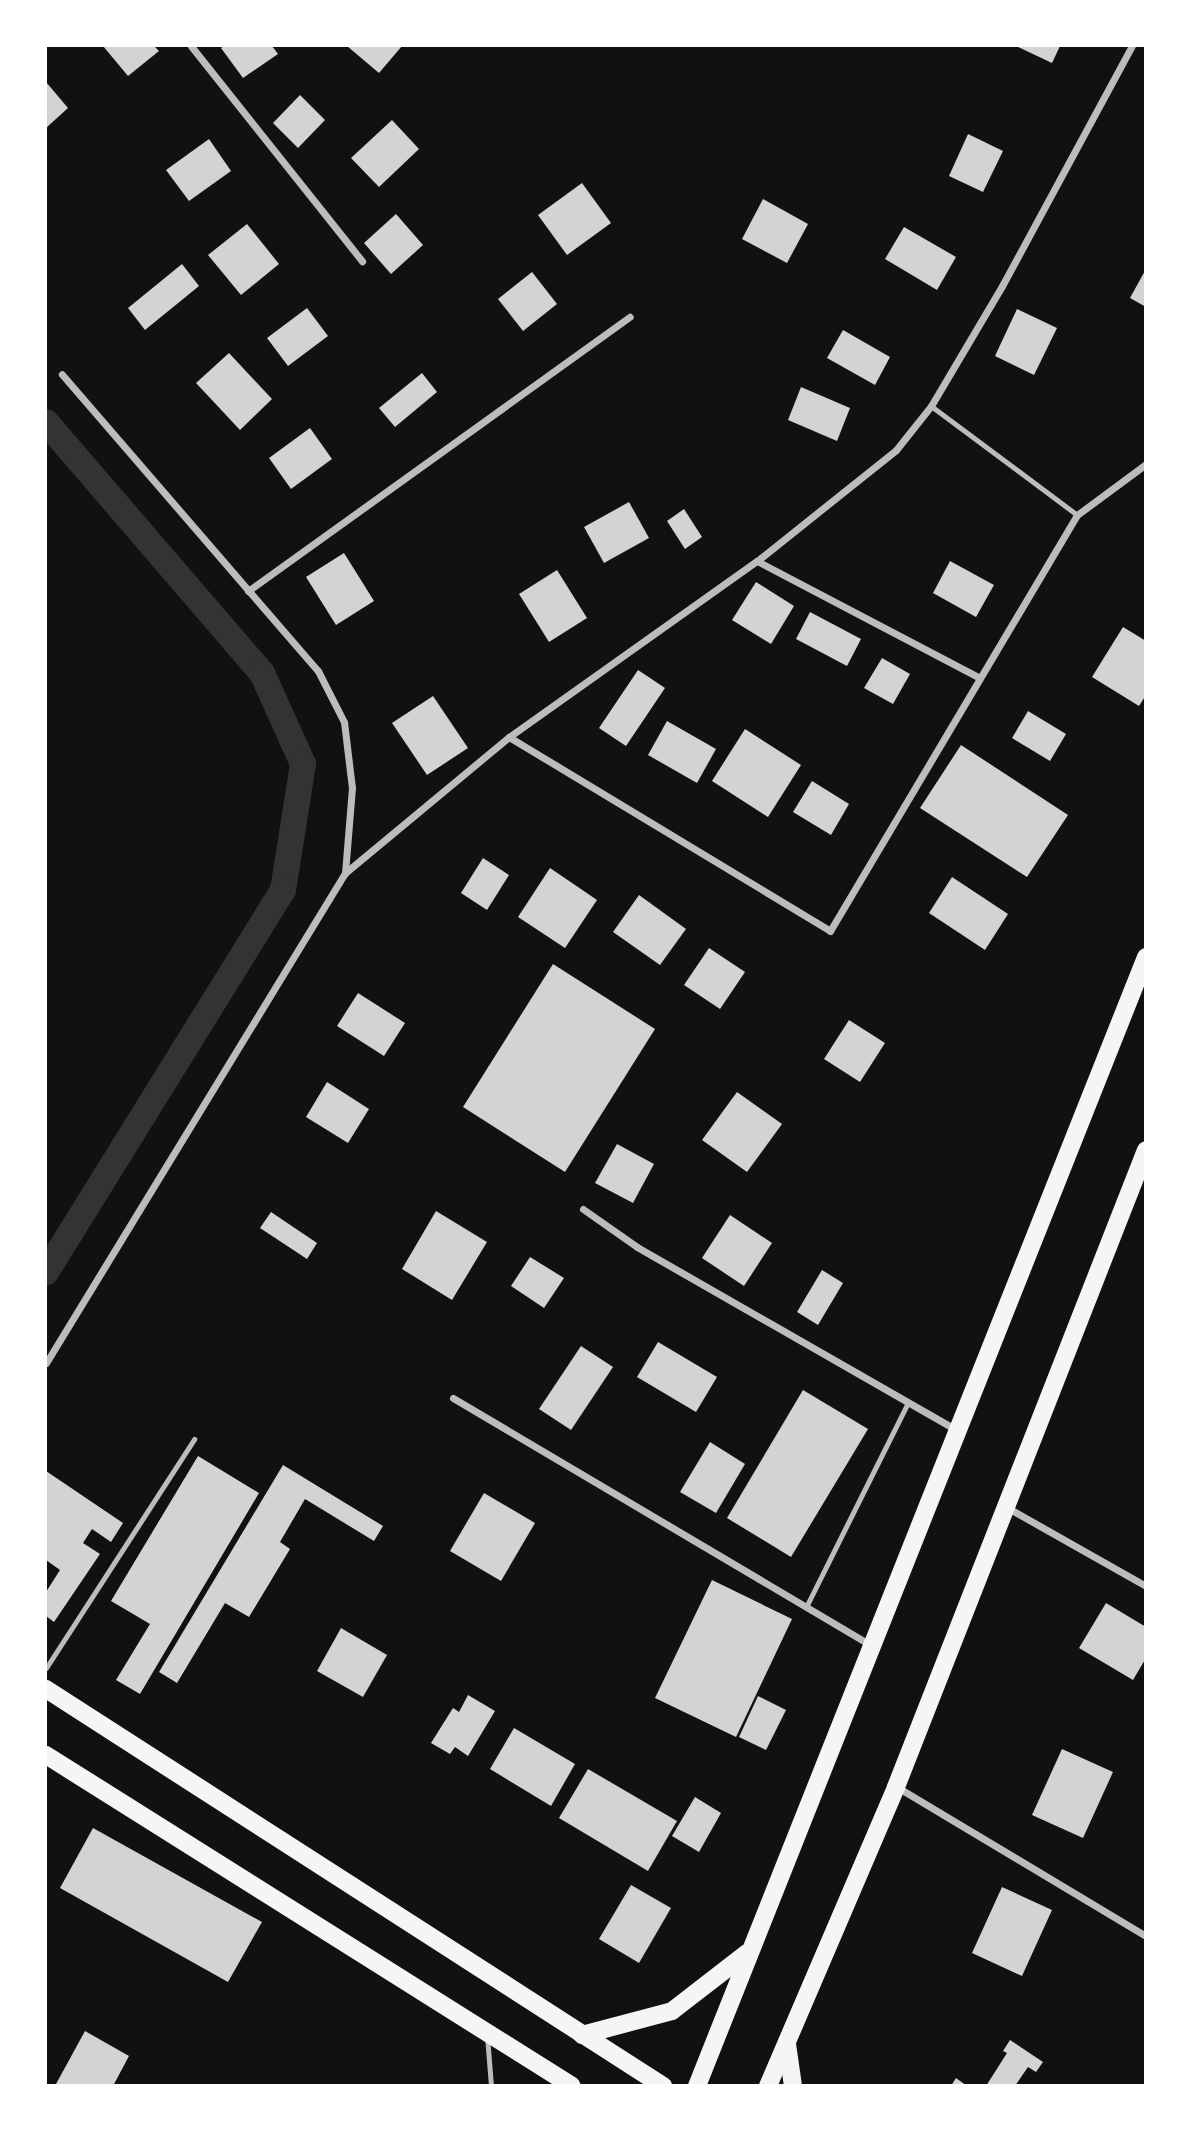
<!DOCTYPE html>
<style>
body{margin:0}
#map{position:relative;width:1191px;height:2131px;overflow:hidden;background:#111;font-family:"Fira Sans",sans-serif}
div>[style]{position:absolute}
.canal>*{height:26px;margin:-13px;padding:0 13px;transform-origin:13px;border-radius:13px;background:#333}
.building>*{inset:0;background:#d3d3d3}
.service>*{height:5px;margin:-2.5px;padding:0 2.5px;transform-origin:2.5px;border-radius:2.5px;background:#bcbcbc}
.minor>*{height:7px;margin:-3.5px;padding:0 3.5px;transform-origin:3.5px;border-radius:3.5px;background:#bcbcbc}
.primary>*{height:18px;margin:-9px;padding:0 9px;transform-origin:9px;border-radius:9px;background:#f5f5f5}
span{translate:-50% -50%;white-space:nowrap;text-align:center;line-height:1.15;-webkit-text-stroke:6px #fff;paint-order:stroke}
.frame{position:absolute;inset:0;border:47px solid #fff;pointer-events:none}
</style>
<div id="map">
<div class="canal">
<div style="left:46px;top:422px;width:331px;rotate:49.3deg"></div>
<div style="left:262px;top:673px;width:100px;rotate:65.7deg"></div>
<div style="left:303px;top:764px;width:128px;rotate:99deg"></div>
<div style="left:283px;top:890px;width:450px;rotate:121.8deg"></div>
</div>
<div class="building">
<div style="clip-path:polygon(103px 46px,154px 46px,159px 51px,128px 76px)"></div>
<div style="clip-path:polygon(224px 46px,272px 46px,278px 54px,243px 78px,221px 48px)"></div>
<div style="clip-path:polygon(347px 46px,402px 46px,379px 73px)"></div>
<div style="clip-path:polygon(1016px 46px,1060px 46px,1052px 63px)"></div>
<div style="clip-path:polygon(46px 82px,68px 108px,46px 128px)"></div>
<div style="clip-path:polygon(300px 95px,325px 120px,298px 148px,273px 123px)"></div>
<div style="clip-path:polygon(392px 120px,419px 149px,379px 187px,351px 158px)"></div>
<div style="clip-path:polygon(968px 134px,1003px 151px,983px 192px,949px 176px)"></div>
<div style="clip-path:polygon(209px 139px,231px 171px,189px 201px,166px 170px)"></div>
<div style="clip-path:polygon(582px 183px,611px 223px,567px 255px,538px 215px)"></div>
<div style="clip-path:polygon(763px 199px,808px 224px,787px 263px,742px 239px)"></div>
<div style="clip-path:polygon(396px 214px,423px 245px,391px 274px,364px 243px)"></div>
<div style="clip-path:polygon(247px 224px,279px 264px,241px 295px,208px 255px)"></div>
<div style="clip-path:polygon(904px 227px,956px 257px,937px 290px,885px 259px)"></div>
<div style="clip-path:polygon(182px 264px,199px 286px,145px 330px,128px 308px)"></div>
<div style="clip-path:polygon(1146px 269px,1146px 307px,1130px 298px)"></div>
<div style="clip-path:polygon(532px 272px,557px 304px,523px 331px,498px 299px)"></div>
<div style="clip-path:polygon(307px 308px,328px 336px,288px 366px,267px 338px)"></div>
<div style="clip-path:polygon(1017px 309px,1057px 328px,1034px 375px,995px 356px)"></div>
<div style="clip-path:polygon(843px 330px,890px 357px,875px 385px,827px 358px)"></div>
<div style="clip-path:polygon(229px 353px,272px 399px,240px 430px,196px 383px)"></div>
<div style="clip-path:polygon(422px 373px,437px 392px,395px 427px,379px 408px)"></div>
<div style="clip-path:polygon(801px 387px,850px 408px,837px 441px,788px 420px)"></div>
<div style="clip-path:polygon(310px 428px,332px 459px,291px 489px,269px 458px)"></div>
<div style="clip-path:polygon(629px 502px,649px 538px,604px 563px,584px 527px)"></div>
<div style="clip-path:polygon(684px 509px,702px 537px,685px 549px,667px 521px)"></div>
<div style="clip-path:polygon(344px 553px,374px 601px,336px 625px,306px 577px)"></div>
<div style="clip-path:polygon(950px 561px,994px 585px,976px 617px,933px 593px)"></div>
<div style="clip-path:polygon(557px 570px,587px 618px,549px 642px,519px 594px)"></div>
<div style="clip-path:polygon(756px 582px,794px 606px,771px 644px,732px 620px)"></div>
<div style="clip-path:polygon(810px 612px,861px 639px,847px 666px,796px 639px)"></div>
<div style="clip-path:polygon(1123px 627px,1146px 641px,1146px 695px,1139px 706px,1092px 677px)"></div>
<div style="clip-path:polygon(882px 658px,910px 674px,893px 704px,864px 688px)"></div>
<div style="clip-path:polygon(638px 670px,665px 688px,626px 746px,599px 728px)"></div>
<div style="clip-path:polygon(433px 696px,468px 748px,427px 775px,392px 723px)"></div>
<div style="clip-path:polygon(1028px 711px,1066px 734px,1050px 761px,1012px 738px)"></div>
<div style="clip-path:polygon(667px 721px,716px 749px,697px 783px,648px 755px)"></div>
<div style="clip-path:polygon(745px 729px,801px 765px,768px 817px,712px 781px)"></div>
<div style="clip-path:polygon(961px 745px,1068px 815px,1027px 877px,920px 808px)"></div>
<div style="clip-path:polygon(812px 781px,849px 804px,831px 835px,793px 812px)"></div>
<div style="clip-path:polygon(483px 858px,509px 875px,487px 910px,461px 893px)"></div>
<div style="clip-path:polygon(550px 868px,597px 900px,565px 948px,518px 917px)"></div>
<div style="clip-path:polygon(952px 877px,1008px 914px,985px 950px,929px 913px)"></div>
<div style="clip-path:polygon(639px 895px,686px 929px,660px 965px,613px 932px)"></div>
<div style="clip-path:polygon(709px 948px,745px 972px,720px 1009px,684px 985px)"></div>
<div style="clip-path:polygon(553px 964px,655px 1029px,565px 1172px,463px 1107px)"></div>
<div style="clip-path:polygon(358px 993px,405px 1023px,384px 1056px,337px 1026px)"></div>
<div style="clip-path:polygon(849px 1020px,885px 1043px,860px 1082px,824px 1059px)"></div>
<div style="clip-path:polygon(327px 1082px,369px 1109px,348px 1143px,306px 1117px)"></div>
<div style="clip-path:polygon(737px 1092px,782px 1124px,747px 1172px,702px 1140px)"></div>
<div style="clip-path:polygon(617px 1144px,654px 1164px,633px 1203px,595px 1183px)"></div>
<div style="clip-path:polygon(436px 1211px,487px 1242px,452px 1300px,402px 1269px)"></div>
<div style="clip-path:polygon(271px 1212px,317px 1243px,307px 1259px,260px 1228px)"></div>
<div style="clip-path:polygon(730px 1215px,772px 1243px,744px 1286px,702px 1258px)"></div>
<div style="clip-path:polygon(530px 1257px,564px 1278px,544px 1308px,511px 1286px)"></div>
<div style="clip-path:polygon(822px 1270px,843px 1283px,818px 1325px,797px 1312px)"></div>
<div style="clip-path:polygon(658px 1342px,717px 1377px,696px 1412px,637px 1377px)"></div>
<div style="clip-path:polygon(581px 1346px,613px 1367px,571px 1430px,539px 1409px)"></div>
<div style="clip-path:polygon(803px 1390px,868px 1429px,791px 1557px,727px 1518px)"></div>
<div style="clip-path:polygon(710px 1442px,745px 1464px,716px 1513px,680px 1492px)"></div>
<div style="clip-path:polygon(198px 1456px,259px 1493px,140px 1694px,116px 1680px,150px 1624px,111px 1601px)"></div>
<div style="clip-path:polygon(283px 1465px,383px 1526px,374px 1541px,305px 1499px,280px 1542px,290px 1549px,249px 1617px,225px 1603px,177px 1683px,159px 1672px)"></div>
<div style="clip-path:polygon(46px 1471px,123px 1523px,111px 1542px,92px 1529px,83px 1543px,100px 1554px,54px 1622px,46px 1616px,46px 1592px,60px 1570px,46px 1560px)"></div>
<div style="clip-path:polygon(484px 1493px,535px 1523px,501px 1581px,450px 1551px)"></div>
<div style="clip-path:polygon(712px 1580px,792px 1619px,736px 1737px,655px 1698px)"></div>
<div style="clip-path:polygon(1106px 1603px,1146px 1627px,1146px 1658px,1133px 1680px,1079px 1648px)"></div>
<div style="clip-path:polygon(341px 1628px,387px 1655px,363px 1697px,317px 1671px)"></div>
<div style="clip-path:polygon(468px 1695px,495px 1711px,468px 1756px,455px 1747px,450px 1754px,431px 1743px,453px 1708px,459px 1712px)"></div>
<div style="clip-path:polygon(758px 1696px,786px 1710px,766px 1750px,739px 1737px)"></div>
<div style="clip-path:polygon(514px 1728px,575px 1764px,551px 1806px,490px 1769px)"></div>
<div style="clip-path:polygon(1062px 1749px,1113px 1772px,1083px 1838px,1032px 1815px)"></div>
<div style="clip-path:polygon(588px 1769px,677px 1821px,648px 1871px,559px 1818px)"></div>
<div style="clip-path:polygon(695px 1797px,721px 1813px,699px 1852px,672px 1836px)"></div>
<div style="clip-path:polygon(93px 1828px,262px 1922px,228px 1982px,60px 1888px)"></div>
<div style="clip-path:polygon(631px 1885px,671px 1908px,639px 1963px,599px 1939px)"></div>
<div style="clip-path:polygon(1002px 1887px,1052px 1910px,1022px 1976px,972px 1953px)"></div>
<div style="clip-path:polygon(85px 2031px,129px 2056px,113px 2086px,56px 2084px)"></div>
<div style="clip-path:polygon(1010px 2040px,1043px 2062px,1036px 2072px,1028px 2067px,1015px 2086px,986px 2086px,1007px 2053px,1003px 2051px)"></div>
<div style="clip-path:polygon(956px 2078px,967px 2086px,951px 2086px)"></div>
</div>
<div class="service">
<div style="left:931px;top:406px;width:182px;rotate:36.7deg"></div>
<div style="left:806px;top:1607px;width:229px;rotate:-63.5deg"></div>
<div style="left:46px;top:1668px;width:273px;rotate:-57.1deg"></div>
<div style="left:487px;top:2036px;width:50px;rotate:85.4deg"></div>
</div>
<div class="minor">
<div style="left:191px;top:46px;width:275px;rotate:51.5deg"></div>
<div style="left:757px;top:561px;width:250px;rotate:27.7deg"></div>
<div style="left:248px;top:591px;width:470px;rotate:-35.7deg"></div>
<div style="left:509px;top:737px;width:375px;rotate:31.1deg"></div>
<div style="left:830px;top:931px;width:484px;rotate:-59.3deg"></div>
<div style="left:1077px;top:515px;width:86px;rotate:-36.5deg"></div>
<div style="left:345px;top:873px;width:213px;rotate:-39.7deg"></div>
<div style="left:509px;top:737px;width:304px;rotate:-35.4deg"></div>
<div style="left:757px;top:561px;width:178px;rotate:-38.6deg"></div>
<div style="left:896px;top:450px;width:56px;rotate:-51.5deg"></div>
<div style="left:931px;top:406px;width:139px;rotate:-59.4deg"></div>
<div style="left:1002px;top:286px;width:273px;rotate:-61.6deg"></div>
<div style="left:583px;top:1209px;width:66px;rotate:35.1deg"></div>
<div style="left:637px;top:1247px;width:368px;rotate:29.8deg"></div>
<div style="left:46px;top:1363px;width:574px;rotate:-58.61deg"></div>
<div style="left:345px;top:873px;width:85px;rotate:-85.3deg"></div>
<div style="left:352px;top:788px;width:66px;rotate:-96.9deg"></div>
<div style="left:344px;top:722px;width:57px;rotate:-117deg"></div>
<div style="left:318px;top:671px;width:392px;rotate:-130.8deg"></div>
<div style="left:453px;top:1398px;width:487px;rotate:30.6deg"></div>
<div style="left:1008px;top:1508px;width:159px;rotate:29.5deg"></div>
<div style="left:897px;top:1787px;width:290px;rotate:30.9deg"></div>
</div>
<div class="primary">
<div style="left:46px;top:1689px;width:734px;rotate:32.76deg"></div>
<div style="left:46px;top:1755px;width:621px;rotate:32.18deg"></div>
<div style="left:582px;top:2035px;width:93px;rotate:-14.9deg"></div>
<div style="left:672px;top:2011px;width:95px;rotate:-37.7deg"></div>
<div style="left:787px;top:2044px;width:42px;rotate:81.9deg"></div>
<div style="left:697px;top:2086px;width:1215px;rotate:-68.31deg"></div>
<div style="left:768px;top:2086px;width:325px;rotate:-66.8deg"></div>
<div style="left:896px;top:1787px;width:684px;rotate:-68.57deg"></div>
</div>
<div class="frame"></div>
</div>
